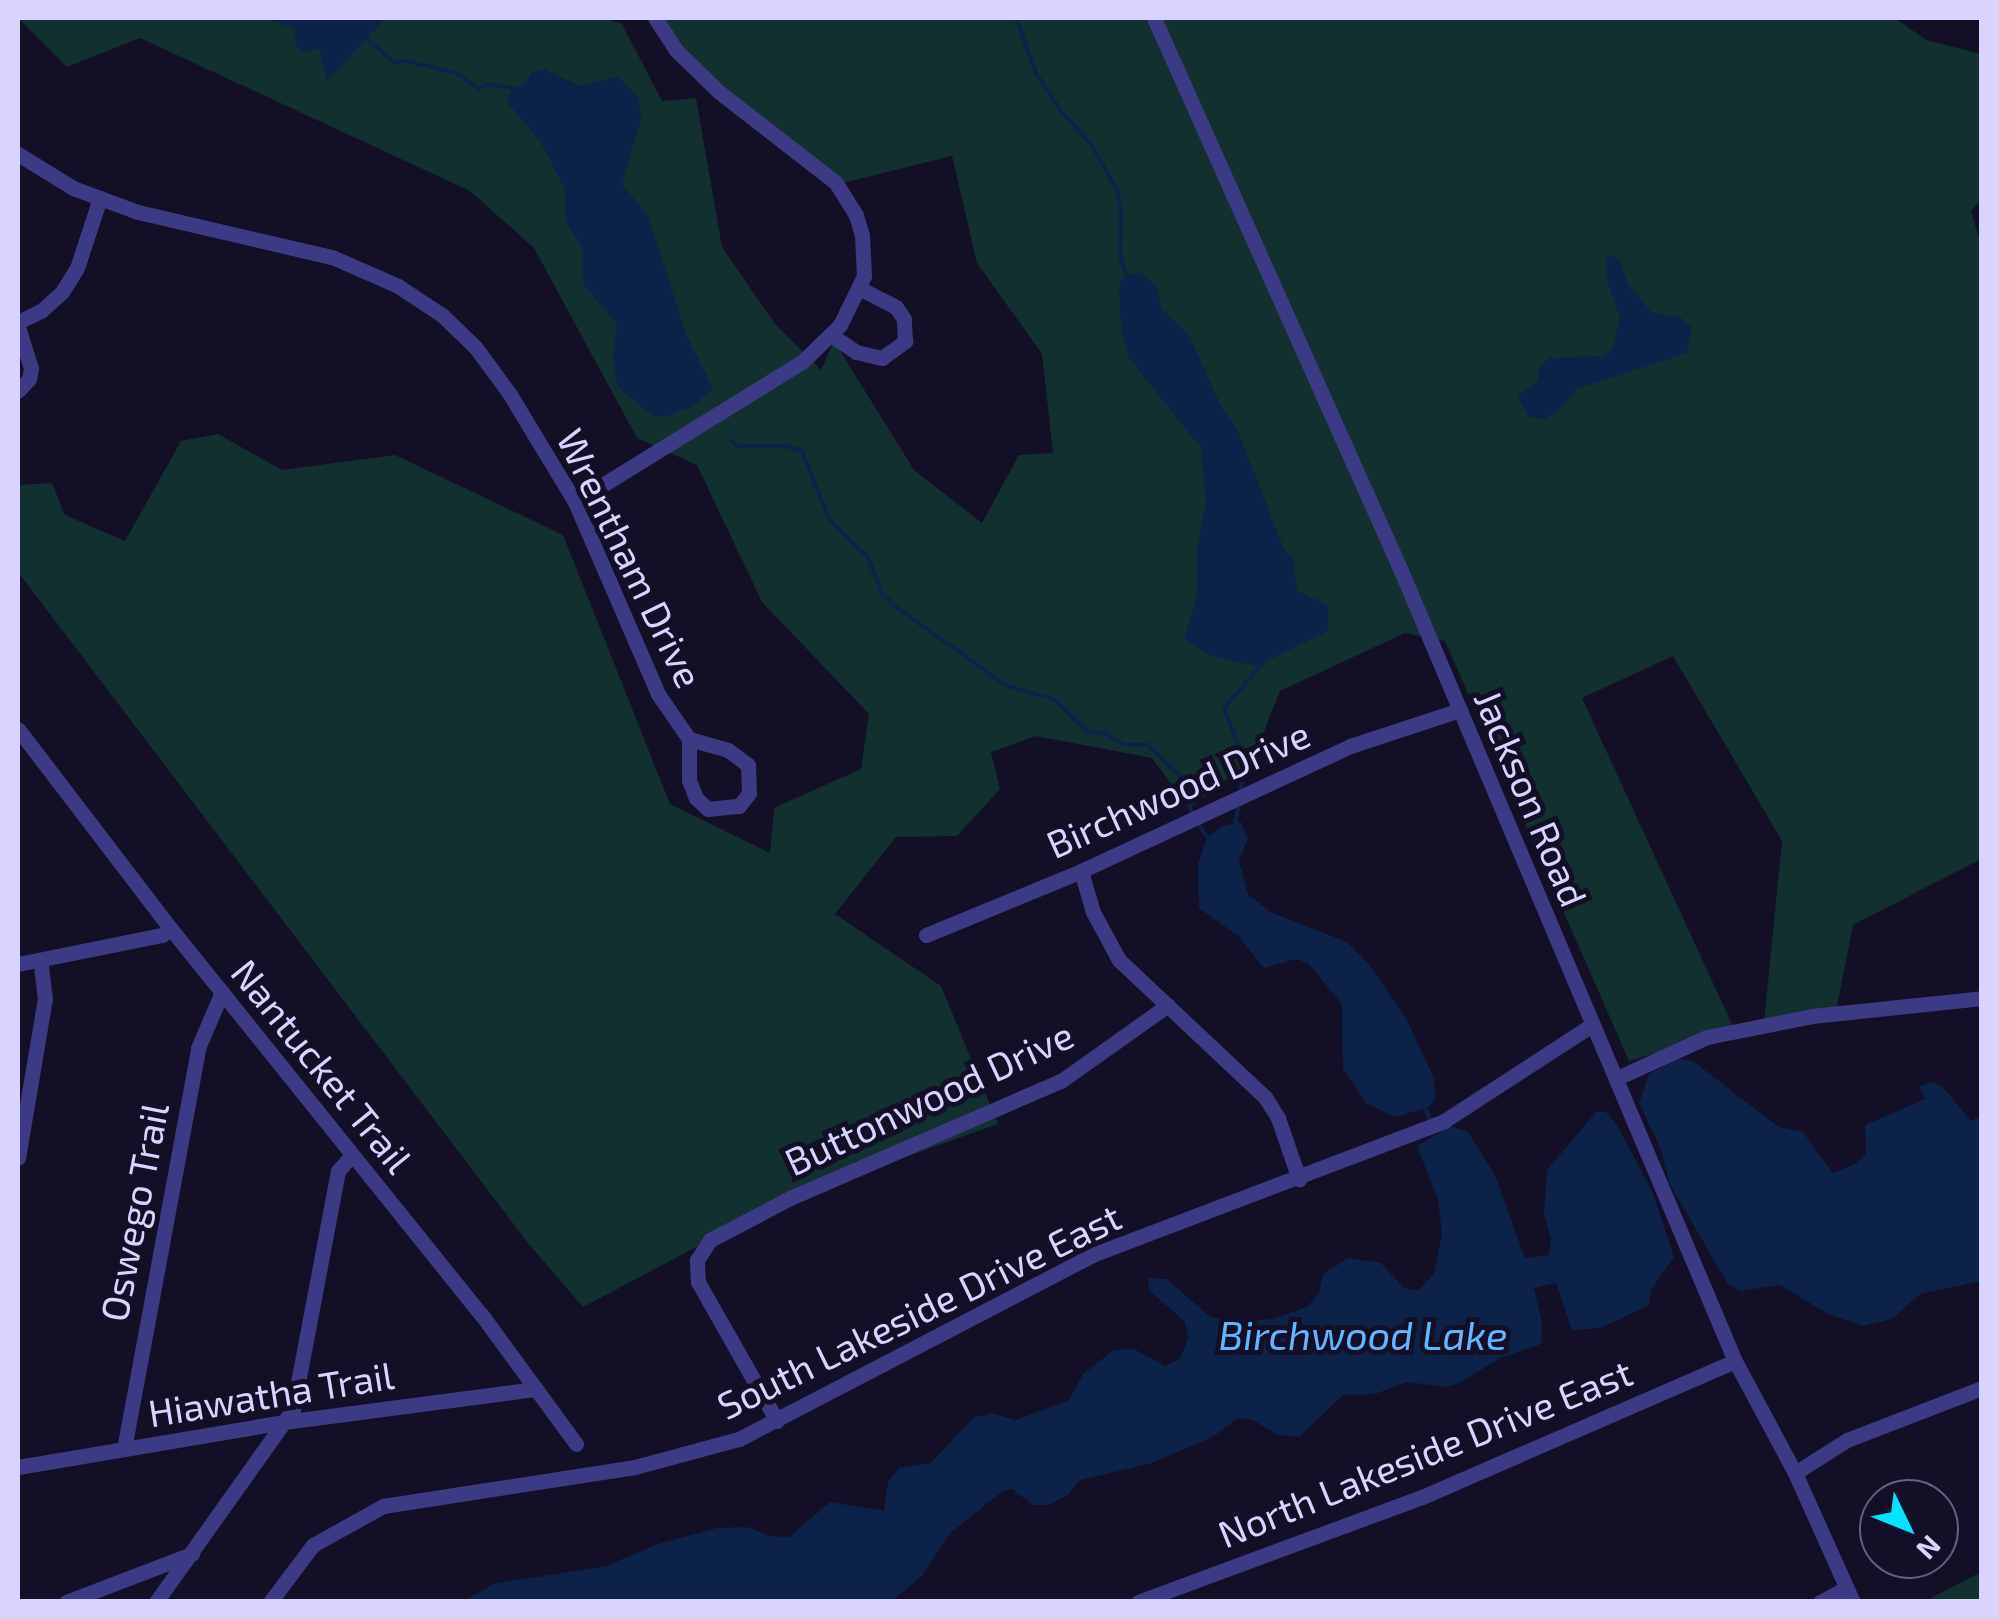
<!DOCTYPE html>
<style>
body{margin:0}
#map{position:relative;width:1999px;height:1619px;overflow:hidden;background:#130f26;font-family:"Exo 2",sans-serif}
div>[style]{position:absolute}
.green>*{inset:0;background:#12302f}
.water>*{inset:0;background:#0c2248}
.stream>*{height:4px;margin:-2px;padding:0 2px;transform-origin:2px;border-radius:2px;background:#0c2248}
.minor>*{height:15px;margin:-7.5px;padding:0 7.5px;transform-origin:7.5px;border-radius:7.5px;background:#3d3a85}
span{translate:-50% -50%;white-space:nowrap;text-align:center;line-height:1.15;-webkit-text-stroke:10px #130f26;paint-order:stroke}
.street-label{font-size:38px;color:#d9d4ff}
.water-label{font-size:40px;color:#62b6ff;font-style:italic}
.frame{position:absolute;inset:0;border:20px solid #d9d4ff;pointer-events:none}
.north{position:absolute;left:1859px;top:1479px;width:100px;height:100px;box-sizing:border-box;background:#130f26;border:2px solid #625e7d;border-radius:50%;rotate:133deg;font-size:28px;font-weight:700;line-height:40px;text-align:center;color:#d9d4ff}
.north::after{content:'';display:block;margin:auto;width:35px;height:45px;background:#00e5ff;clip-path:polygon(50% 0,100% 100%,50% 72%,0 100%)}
</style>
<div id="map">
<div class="green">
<div style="clip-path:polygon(18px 18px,602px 18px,622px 24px,662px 101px,696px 98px,722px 247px,775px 324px,821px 370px,834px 341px,914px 470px,982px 523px,1019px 455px,1053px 453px,1042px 354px,977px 263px,952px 156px,835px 185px,690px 64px,660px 18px,1895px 18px,1926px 40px,1981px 54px,1981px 200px,1971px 211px,1982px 248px,1981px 859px,1853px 925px,1836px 1012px,1764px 1022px,1782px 841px,1673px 656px,1582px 698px,1735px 1031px,1629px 1061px,1445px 641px,1405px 633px,1280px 691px,1253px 759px,1189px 808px,1152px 758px,1036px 736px,991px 752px,1000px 789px,957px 836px,896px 837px,835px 914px,941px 986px,998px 1124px,787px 1199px,583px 1307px,528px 1243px,18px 572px,18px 485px,52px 483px,65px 515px,125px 541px,181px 441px,218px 434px,282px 470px,395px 455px,563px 535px,670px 804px,770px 853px,774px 808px,861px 769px,869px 714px,762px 602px,697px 465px,637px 438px,534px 248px,470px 191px,140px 38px,67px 67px)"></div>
<div style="clip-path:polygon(1981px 1572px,1981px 1601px,1927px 1601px,1935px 1596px)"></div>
</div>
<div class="water">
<div style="clip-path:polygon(263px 18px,386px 18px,327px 81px,319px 49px,302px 52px,296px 47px,295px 28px)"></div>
<div style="clip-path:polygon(544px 69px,580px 86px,618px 76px,638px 97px,641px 119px,622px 184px,648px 216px,686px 334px,713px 388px,693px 406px,666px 417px,653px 416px,618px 387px,613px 359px,617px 324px,583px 284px,582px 249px,565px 219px,565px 189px,540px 141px,507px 102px,512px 87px,525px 84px,533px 71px)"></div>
<div style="clip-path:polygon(1607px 255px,1618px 258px,1629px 285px,1652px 313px,1680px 317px,1692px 327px,1687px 353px,1577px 389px,1557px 413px,1544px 419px,1528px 417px,1518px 396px,1538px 381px,1539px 369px,1549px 358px,1603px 356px,1612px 350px,1620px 318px,1606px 277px)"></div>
<div style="clip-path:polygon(1141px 272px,1156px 286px,1162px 309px,1189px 335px,1221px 406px,1237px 429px,1284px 549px,1293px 558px,1297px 591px,1328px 605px,1328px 631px,1257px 666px,1210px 656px,1184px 639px,1197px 596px,1197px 548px,1206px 503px,1201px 448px,1129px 358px,1121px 327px,1119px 285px,1122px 278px)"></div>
<div style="clip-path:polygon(1241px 822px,1248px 838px,1239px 861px,1248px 894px,1270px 912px,1347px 942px,1368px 963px,1406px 1018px,1433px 1076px,1436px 1096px,1429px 1107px,1396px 1117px,1367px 1104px,1343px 1069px,1342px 1004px,1308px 963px,1296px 959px,1264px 968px,1238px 936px,1199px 908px,1198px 864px,1207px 838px,1222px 826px)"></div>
<div style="clip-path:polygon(1679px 1058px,1694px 1062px,1779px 1127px,1803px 1132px,1833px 1173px,1857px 1163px,1866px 1153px,1865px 1125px,1925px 1099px,1919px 1086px,1934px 1082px,1943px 1087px,1971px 1121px,1981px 1117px,1981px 1281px,1920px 1294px,1892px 1319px,1863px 1326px,1828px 1314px,1780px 1285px,1740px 1291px,1728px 1284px,1670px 1185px,1660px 1147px,1639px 1103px,1649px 1074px)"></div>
<div style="clip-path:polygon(1597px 1111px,1606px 1112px,1617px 1125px,1653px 1193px,1674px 1257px,1651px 1290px,1649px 1305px,1601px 1328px,1572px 1330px,1556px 1283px,1534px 1288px,1542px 1322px,1541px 1344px,1500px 1358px,1460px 1383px,1446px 1387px,1407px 1382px,1375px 1394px,1343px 1395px,1299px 1437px,1278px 1435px,1253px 1420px,1238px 1418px,1211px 1438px,1149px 1464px,1080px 1480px,1068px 1495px,1048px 1505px,1033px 1505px,1012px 1489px,1003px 1491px,949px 1534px,923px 1575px,892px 1601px,463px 1602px,493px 1584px,606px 1566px,658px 1544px,717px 1528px,747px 1527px,770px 1536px,789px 1537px,830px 1502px,884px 1511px,888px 1482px,899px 1468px,931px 1463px,973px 1418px,991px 1413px,1016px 1420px,1069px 1400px,1083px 1374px,1114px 1350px,1132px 1348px,1165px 1366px,1180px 1359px,1188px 1338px,1185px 1322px,1149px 1290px,1148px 1278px,1167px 1279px,1209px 1316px,1235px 1322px,1272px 1319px,1307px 1307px,1319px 1293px,1323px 1274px,1348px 1258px,1381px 1263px,1404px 1288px,1418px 1291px,1434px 1274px,1442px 1234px,1438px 1200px,1417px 1146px,1451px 1126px,1468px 1132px,1495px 1175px,1525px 1258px,1549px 1255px,1551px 1240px,1544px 1213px,1547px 1170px)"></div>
</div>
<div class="stream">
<div style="left:1016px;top:18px;width:59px;rotate:70deg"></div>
<div style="left:1036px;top:73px;width:45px;rotate:56.7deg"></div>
<div style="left:1061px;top:111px;width:45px;rotate:47.7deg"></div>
<div style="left:1091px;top:144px;width:53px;rotate:60.5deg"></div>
<div style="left:1117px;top:190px;width:19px;rotate:78deg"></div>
<div style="left:1121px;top:209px;width:48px;rotate:91.2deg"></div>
<div style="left:1120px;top:257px;width:23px;rotate:70deg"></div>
<div style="left:366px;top:38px;width:38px;rotate:40deg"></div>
<div style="left:395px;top:62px;width:11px;rotate:-5deg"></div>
<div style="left:406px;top:61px;width:55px;rotate:13.8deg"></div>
<div style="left:459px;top:74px;width:24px;rotate:38deg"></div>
<div style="left:478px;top:89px;width:11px;rotate:-27deg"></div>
<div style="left:488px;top:84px;width:24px;rotate:9deg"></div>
<div style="left:731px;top:441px;width:9px;rotate:32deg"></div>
<div style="left:739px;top:446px;width:48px"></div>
<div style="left:787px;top:446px;width:16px;rotate:18deg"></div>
<div style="left:802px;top:451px;width:73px;rotate:68.3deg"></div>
<div style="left:829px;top:519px;width:54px;rotate:44.3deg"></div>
<div style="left:868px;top:557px;width:39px;rotate:69deg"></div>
<div style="left:882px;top:593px;width:20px;rotate:45deg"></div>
<div style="left:896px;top:607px;width:136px;rotate:35.4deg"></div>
<div style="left:1007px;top:686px;width:49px;rotate:15.5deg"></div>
<div style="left:1054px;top:699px;width:46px;rotate:44.1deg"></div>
<div style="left:1087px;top:731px;width:16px;rotate:7deg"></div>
<div style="left:1103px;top:733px;width:25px;rotate:29deg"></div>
<div style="left:1125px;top:745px;width:23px"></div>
<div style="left:1148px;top:745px;width:52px;rotate:44.2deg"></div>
<div style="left:1185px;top:781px;width:33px;rotate:78deg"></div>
<div style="left:1241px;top:789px;width:30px;rotate:-84deg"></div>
<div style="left:1244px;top:759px;width:54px;rotate:-111.8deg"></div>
<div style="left:1224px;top:709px;width:64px;rotate:-50.1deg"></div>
<div style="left:1196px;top:821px;width:21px;rotate:55deg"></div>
<div style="left:1235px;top:824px;width:20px;rotate:-79deg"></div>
<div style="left:1423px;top:1104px;width:21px;rotate:65deg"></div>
</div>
<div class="minor">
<div style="left:1154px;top:18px;width:608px;rotate:65.92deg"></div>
<div style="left:1402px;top:573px;width:855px;rotate:67.09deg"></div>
<div style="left:1735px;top:1361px;width:127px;rotate:61.8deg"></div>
<div style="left:1795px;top:1473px;width:141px;rotate:65.8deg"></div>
<div style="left:18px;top:154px;width:65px;rotate:31.7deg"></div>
<div style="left:73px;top:188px;width:69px;rotate:20.3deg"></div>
<div style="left:138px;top:212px;width:199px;rotate:13.1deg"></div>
<div style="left:332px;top:257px;width:72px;rotate:23.7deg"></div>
<div style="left:398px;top:286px;width:53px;rotate:33.4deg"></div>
<div style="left:442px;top:315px;width:47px;rotate:44.1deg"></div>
<div style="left:476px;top:348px;width:56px;rotate:53.7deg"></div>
<div style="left:509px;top:393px;width:127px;rotate:58.8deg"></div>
<div style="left:575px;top:502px;width:209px;rotate:66.6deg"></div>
<div style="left:658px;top:694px;width:55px;rotate:55.4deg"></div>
<div style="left:689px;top:739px;width:41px;rotate:90deg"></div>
<div style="left:689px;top:780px;width:19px;rotate:69deg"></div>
<div style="left:696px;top:798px;width:16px;rotate:43deg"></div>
<div style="left:708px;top:809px;width:31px;rotate:-6deg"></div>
<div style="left:739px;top:806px;width:16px;rotate:-52deg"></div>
<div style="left:749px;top:793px;width:28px;rotate:-92deg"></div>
<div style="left:748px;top:765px;width:25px;rotate:-143deg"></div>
<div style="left:728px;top:750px;width:41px;rotate:-164.2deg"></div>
<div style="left:18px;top:322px;width:25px;rotate:-26deg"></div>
<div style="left:41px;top:311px;width:28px;rotate:-42deg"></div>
<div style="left:62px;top:292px;width:28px;rotate:-58deg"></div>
<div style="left:77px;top:268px;width:74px;rotate:-71.8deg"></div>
<div style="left:18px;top:327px;width:43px;rotate:72.4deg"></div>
<div style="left:31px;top:368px;width:11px;rotate:100deg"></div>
<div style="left:29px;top:379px;width:16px;rotate:133deg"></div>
<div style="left:831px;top:335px;width:30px;rotate:34deg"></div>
<div style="left:856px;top:352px;width:27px;rotate:13deg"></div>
<div style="left:882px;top:358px;width:29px;rotate:-36deg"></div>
<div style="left:905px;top:341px;width:22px;rotate:-93deg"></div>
<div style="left:904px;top:319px;width:14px;rotate:-124deg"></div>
<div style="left:896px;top:307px;width:42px;rotate:-152.8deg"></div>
<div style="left:575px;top:502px;width:267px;rotate:-31.7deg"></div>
<div style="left:802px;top:362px;width:53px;rotate:-44.2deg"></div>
<div style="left:840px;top:325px;width:55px;rotate:-63.9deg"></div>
<div style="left:864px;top:276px;width:41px;rotate:-92.8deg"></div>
<div style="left:862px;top:235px;width:21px;rotate:-107deg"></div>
<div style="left:856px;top:215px;width:39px;rotate:-122deg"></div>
<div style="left:835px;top:182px;width:147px;rotate:-142.2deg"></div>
<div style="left:719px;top:92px;width:60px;rotate:-135.7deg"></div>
<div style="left:676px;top:50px;width:38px;rotate:-123deg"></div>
<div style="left:18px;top:729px;width:252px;rotate:52.6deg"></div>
<div style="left:171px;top:929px;width:494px;rotate:51.2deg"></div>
<div style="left:481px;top:1314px;width:161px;rotate:53.8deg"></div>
<div style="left:1081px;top:871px;width:43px;rotate:73.7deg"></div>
<div style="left:1093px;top:912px;width:55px;rotate:61.6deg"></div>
<div style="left:1119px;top:960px;width:200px;rotate:43.2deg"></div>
<div style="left:1265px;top:1097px;width:25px;rotate:58deg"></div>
<div style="left:1278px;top:1118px;width:65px;rotate:71deg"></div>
<div style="left:926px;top:935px;width:168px;rotate:-22.4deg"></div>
<div style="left:1081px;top:871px;width:297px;rotate:-24.9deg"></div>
<div style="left:1350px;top:746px;width:116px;rotate:-18.1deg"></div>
<div style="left:18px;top:964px;width:147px;rotate:-11.4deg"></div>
<div style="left:162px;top:935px;width:11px;rotate:-34deg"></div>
<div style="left:1617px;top:1078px;width:99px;rotate:-24.5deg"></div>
<div style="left:1707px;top:1037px;width:107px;rotate:-11.3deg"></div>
<div style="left:1812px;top:1016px;width:171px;rotate:-6deg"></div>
<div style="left:18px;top:1158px;width:161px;rotate:-80.4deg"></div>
<div style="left:45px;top:999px;width:39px;rotate:-97deg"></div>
<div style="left:777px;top:1421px;width:160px;rotate:-119.6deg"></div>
<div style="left:698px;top:1282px;width:22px;rotate:-93deg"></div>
<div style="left:697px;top:1260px;width:24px;rotate:-57deg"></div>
<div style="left:710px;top:1240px;width:90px;rotate:-27.7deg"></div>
<div style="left:790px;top:1198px;width:295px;rotate:-23.4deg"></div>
<div style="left:1061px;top:1081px;width:131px;rotate:-35.4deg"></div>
<div style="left:124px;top:1449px;width:408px;rotate:-79.5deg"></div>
<div style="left:198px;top:1048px;width:61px;rotate:-66.8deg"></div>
<div style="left:18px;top:1467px;width:270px;rotate:-9.6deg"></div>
<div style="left:284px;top:1422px;width:254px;rotate:-7.5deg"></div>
<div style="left:1795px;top:1473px;width:62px;rotate:-32.4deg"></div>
<div style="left:1847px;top:1440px;width:145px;rotate:-21.1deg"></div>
<div style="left:66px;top:1602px;width:135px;rotate:-20.9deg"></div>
<div style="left:156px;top:1602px;width:237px;rotate:-54.6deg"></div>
<div style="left:293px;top:1409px;width:242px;rotate:-79.3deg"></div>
<div style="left:338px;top:1171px;width:20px;rotate:-49deg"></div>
<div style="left:270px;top:1602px;width:71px;rotate:-53deg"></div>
<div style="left:313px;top:1545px;width:80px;rotate:-29.1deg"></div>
<div style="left:383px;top:1506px;width:255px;rotate:-8.8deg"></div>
<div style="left:635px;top:1467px;width:108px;rotate:-15.1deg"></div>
<div style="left:739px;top:1439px;width:398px;rotate:-27.5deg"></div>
<div style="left:1092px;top:1255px;width:377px;rotate:-20.8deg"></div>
<div style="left:1444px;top:1121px;width:176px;rotate:-33deg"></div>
<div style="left:1138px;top:1602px;width:303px;rotate:-20.3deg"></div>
<div style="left:1422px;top:1497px;width:341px;rotate:-23.5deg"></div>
<div style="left:1820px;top:1602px;width:30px;rotate:-28deg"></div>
</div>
<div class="street-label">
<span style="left:630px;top:558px;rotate:64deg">Wrentham Drive</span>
<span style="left:1178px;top:789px;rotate:-24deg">Birchwood Drive</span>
<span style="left:1531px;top:798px;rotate:67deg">Jackson Road</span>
<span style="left:322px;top:1066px;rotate:51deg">Nantucket Trail</span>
<span style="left:929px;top:1098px;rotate:-25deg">Buttonwood Drive</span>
<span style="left:134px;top:1212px;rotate:-79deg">Oswego Trail</span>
<span style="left:919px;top:1311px;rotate:-26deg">South Lakeside Drive East</span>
<span style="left:271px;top:1394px;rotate:-9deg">Hiawatha Trail</span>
<span style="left:1425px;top:1453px;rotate:-22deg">North Lakeside Drive East</span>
</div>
<div class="water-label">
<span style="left:1363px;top:1334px">Birchwood Lake</span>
</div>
<div class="frame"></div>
<div class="north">N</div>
</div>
